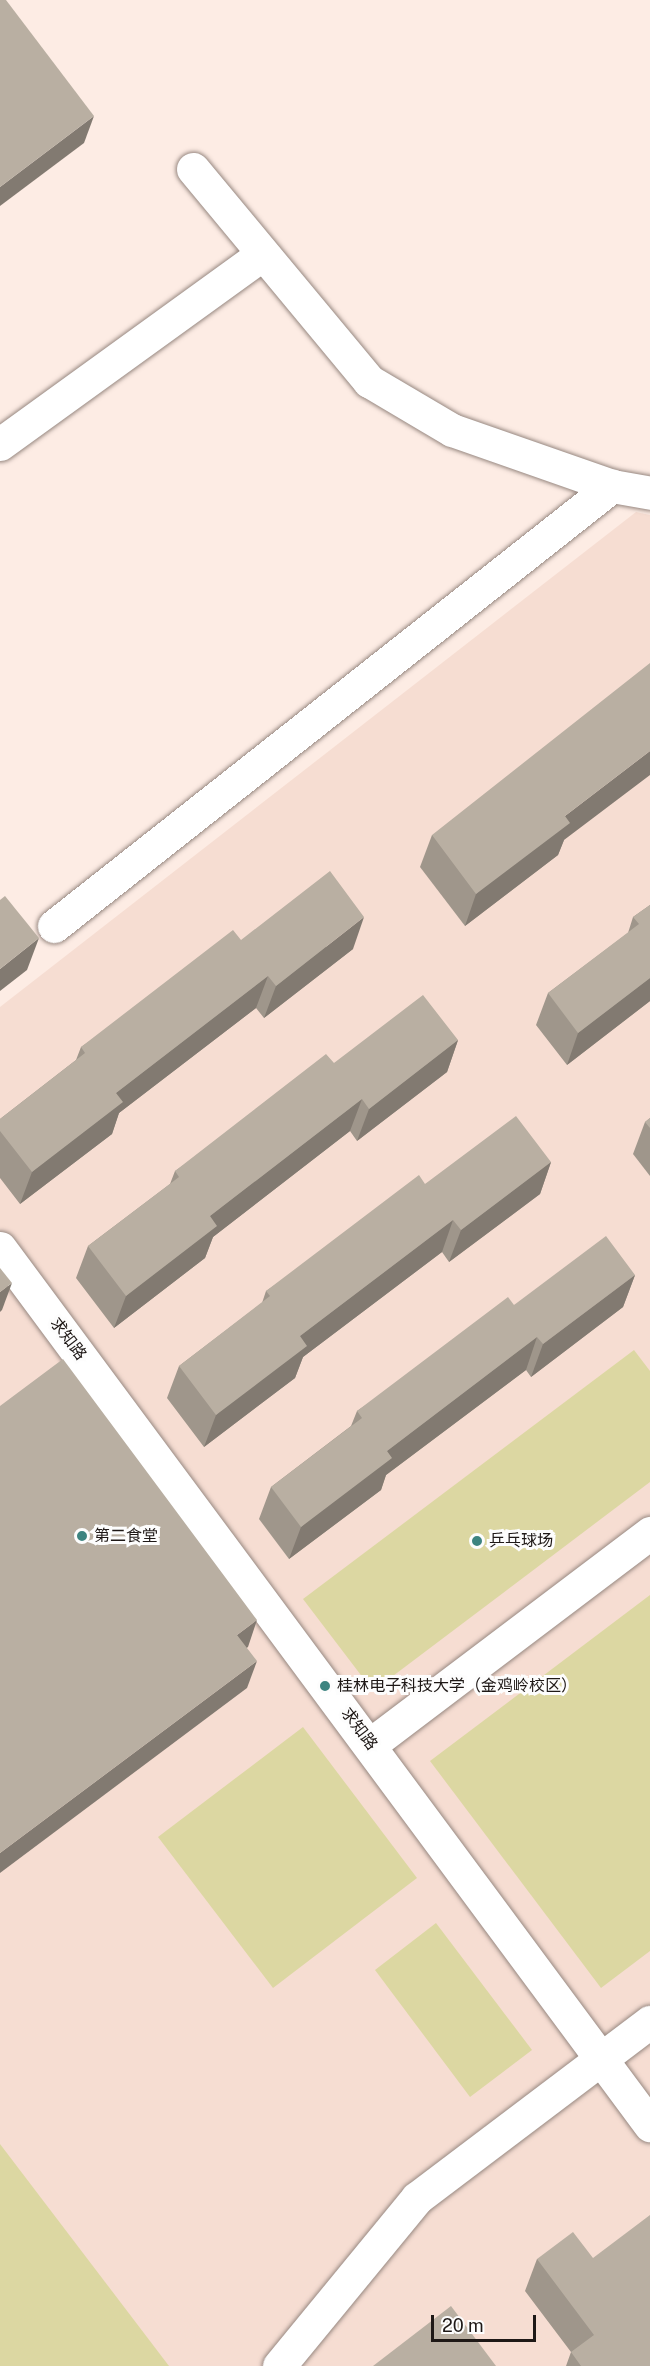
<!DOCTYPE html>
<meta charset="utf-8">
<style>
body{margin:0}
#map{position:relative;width:650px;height:2366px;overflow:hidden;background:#fdece4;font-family:"Public Sans","Noto Sans SC",sans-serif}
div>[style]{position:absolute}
.built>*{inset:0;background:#f6ddd2}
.green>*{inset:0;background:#dcd7a2}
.roads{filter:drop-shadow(0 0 2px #978881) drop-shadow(0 0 2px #978881)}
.minor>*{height:33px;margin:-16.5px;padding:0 16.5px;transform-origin:16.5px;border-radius:16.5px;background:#fff}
.wall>*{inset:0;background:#9f968b}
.shaded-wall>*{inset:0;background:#827a71}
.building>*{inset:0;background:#b9afa2}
.dots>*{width:16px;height:16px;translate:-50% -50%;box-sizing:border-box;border:3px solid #fdfdfd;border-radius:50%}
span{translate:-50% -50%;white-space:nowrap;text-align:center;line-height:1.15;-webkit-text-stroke:6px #fdfdfd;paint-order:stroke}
.street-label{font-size:16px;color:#1e1816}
.poi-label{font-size:16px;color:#1e1816}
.left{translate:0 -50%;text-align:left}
.scale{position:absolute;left:431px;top:2315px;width:105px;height:27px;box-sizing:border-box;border:3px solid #1e1816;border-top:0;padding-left:8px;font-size:18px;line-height:21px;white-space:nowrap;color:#1e1816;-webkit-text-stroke:4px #fdfdfd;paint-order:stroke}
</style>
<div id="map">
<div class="built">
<div style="clip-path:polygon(636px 512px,650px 515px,650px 2366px,0 2366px,0 1007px)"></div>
</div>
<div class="green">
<div style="clip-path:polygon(634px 1350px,650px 1371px,650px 1482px,373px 1691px,303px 1599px)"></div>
<div style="clip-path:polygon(650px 1595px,650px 1951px,601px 1988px,430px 1761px)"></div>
<div style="clip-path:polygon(303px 1727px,417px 1878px,273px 1988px,158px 1837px)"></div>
<div style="clip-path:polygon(436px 1923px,532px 2050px,470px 2097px,375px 1970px)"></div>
<div style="clip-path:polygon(0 2144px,169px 2366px,0 2366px)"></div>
</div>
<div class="roads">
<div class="minor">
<div style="left:193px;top:169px;width:276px;rotate:50.3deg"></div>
<div style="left:369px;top:381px;width:96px;rotate:30.6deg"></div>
<div style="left:452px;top:430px;width:170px;rotate:19.3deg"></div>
<div style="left:612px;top:486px;width:39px;rotate:10deg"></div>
<div style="left:0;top:444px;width:324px;rotate:-35.9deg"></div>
<div style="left:54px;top:926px;width:711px;rotate:-38.26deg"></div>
<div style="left:0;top:1248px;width:1092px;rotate:53.46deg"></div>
<div style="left:371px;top:1744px;width:350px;rotate:-37.1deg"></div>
<div style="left:279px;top:2366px;width:217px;rotate:-50.6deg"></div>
<div style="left:417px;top:2198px;width:292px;rotate:-37.1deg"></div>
</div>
</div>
<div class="wall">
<div style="clip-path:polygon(432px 835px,564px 840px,558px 855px,465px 926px,420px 867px)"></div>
<div style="clip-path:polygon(650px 905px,650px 1001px,567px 1065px,536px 1025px,548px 993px,628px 933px,633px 917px)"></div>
<div style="clip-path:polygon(241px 940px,353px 949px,264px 1018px,256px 1008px,119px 1113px,112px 1134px,20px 1204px,0 1178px,0 1119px,76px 1060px,81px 1047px)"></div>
<div style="clip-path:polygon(458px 1040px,447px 1072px,357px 1141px,350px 1131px,213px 1237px,205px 1258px,114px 1328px,76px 1278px,88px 1246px,170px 1184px,175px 1171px,334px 1063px)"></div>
<div style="clip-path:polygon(650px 1118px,650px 1176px,633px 1154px,645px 1122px)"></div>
<div style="clip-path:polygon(551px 1162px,540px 1194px,449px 1262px,442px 1252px,303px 1357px,295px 1378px,204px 1447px,167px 1398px,179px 1366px,262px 1303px,266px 1291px,425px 1184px)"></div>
<div style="clip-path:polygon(635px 1275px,623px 1307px,531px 1377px,526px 1370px,386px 1475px,381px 1490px,289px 1559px,259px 1519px,271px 1487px,351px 1426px,357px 1411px,514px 1305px)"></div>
<div style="clip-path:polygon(593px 2258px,650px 2366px,566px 2366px,571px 2352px,525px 2291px,537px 2259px)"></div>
</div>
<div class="shaded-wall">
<div style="clip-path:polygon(94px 116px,84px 143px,0 206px,0 187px)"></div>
<div style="clip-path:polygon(650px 751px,650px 775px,564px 840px,558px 855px,465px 926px,476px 894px,565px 816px)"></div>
<div style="clip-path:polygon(364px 917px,353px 949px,264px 1018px,276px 986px)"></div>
<div style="clip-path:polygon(39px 938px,27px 970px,0 991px,0 969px)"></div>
<div style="clip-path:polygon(268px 976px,256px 1008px,119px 1113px,112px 1134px,20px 1204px,32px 1172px,116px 1093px)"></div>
<div style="clip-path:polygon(650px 978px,650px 1001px,567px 1065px,578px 1033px)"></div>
<div style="clip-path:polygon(458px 1040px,447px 1072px,357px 1141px,369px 1109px)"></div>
<div style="clip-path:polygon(362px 1099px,350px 1131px,213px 1237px,205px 1258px,114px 1328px,126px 1296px,210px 1216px)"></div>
<div style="clip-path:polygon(551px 1162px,540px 1194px,449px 1262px,461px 1230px)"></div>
<div style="clip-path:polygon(453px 1220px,442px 1252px,303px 1357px,295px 1378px,204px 1447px,216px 1415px,300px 1336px)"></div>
<div style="clip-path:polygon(635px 1275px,623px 1307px,531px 1377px,543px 1344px)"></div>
<div style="clip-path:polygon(12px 1283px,2px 1310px,0 1312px,0 1292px)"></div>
<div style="clip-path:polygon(537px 1337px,526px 1370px,386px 1475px,381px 1490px,289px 1559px,301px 1527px,387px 1451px)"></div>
<div style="clip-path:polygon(257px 1620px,248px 1647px,227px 1662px,237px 1635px)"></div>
<div style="clip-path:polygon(257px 1661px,247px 1688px,0 1873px,0 1853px)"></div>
</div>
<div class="building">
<div style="clip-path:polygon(0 0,6px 0,94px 116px,0 187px)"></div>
<div style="clip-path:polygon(650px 663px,650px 751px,565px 816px,570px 823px,476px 894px,432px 835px)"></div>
<div style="clip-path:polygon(330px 871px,364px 917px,276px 986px,268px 976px,116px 1093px,123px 1102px,32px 1172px,0 1131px,0 1119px,85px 1053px,81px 1047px,233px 930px,241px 940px)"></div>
<div style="clip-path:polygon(5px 896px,39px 938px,0 969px,0 900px)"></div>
<div style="clip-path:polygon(650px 905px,650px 978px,578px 1033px,548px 993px,639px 924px,633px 917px)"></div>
<div style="clip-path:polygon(423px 995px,458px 1040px,369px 1109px,362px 1099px,210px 1216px,217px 1226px,126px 1296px,88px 1246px,179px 1177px,175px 1171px,326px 1054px,334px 1063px)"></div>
<div style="clip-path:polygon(516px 1116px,551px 1162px,461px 1230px,453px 1220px,300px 1336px,307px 1346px,216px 1415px,179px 1366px,270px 1296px,266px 1291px,419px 1175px,425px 1184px)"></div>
<div style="clip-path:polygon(650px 1118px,650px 1128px,645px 1122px)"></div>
<div style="clip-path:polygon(606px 1236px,635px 1275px,543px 1344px,537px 1337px,387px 1451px,392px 1458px,301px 1527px,271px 1487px,362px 1418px,357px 1411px,508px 1297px,514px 1305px)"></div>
<div style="clip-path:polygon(0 1268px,12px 1283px,0 1292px)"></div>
<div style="clip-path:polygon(63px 1359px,257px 1620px,237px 1635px,257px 1661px,0 1853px,0 1406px)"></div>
<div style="clip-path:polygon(650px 2215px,650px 2366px,581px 2366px,571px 2352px,594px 2335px,537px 2259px,573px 2232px,593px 2258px)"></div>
<div style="clip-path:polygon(451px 2306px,496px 2366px,373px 2366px)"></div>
</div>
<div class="dots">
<div style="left:82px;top:1536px;background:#3d8480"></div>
<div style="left:477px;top:1541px;background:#3d8480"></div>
<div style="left:325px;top:1686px;background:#3d8480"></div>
</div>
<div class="street-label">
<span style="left:68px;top:1339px;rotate:53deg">求知路</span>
<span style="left:359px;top:1729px;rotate:53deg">求知路</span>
</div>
<div class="poi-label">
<span class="left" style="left:94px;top:1536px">第二食堂</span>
<span class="left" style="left:489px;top:1541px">乒乓球场</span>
<span class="left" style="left:337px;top:1686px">桂林电子科技大学（金鸡岭校区）</span>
</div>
<div class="scale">20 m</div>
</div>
